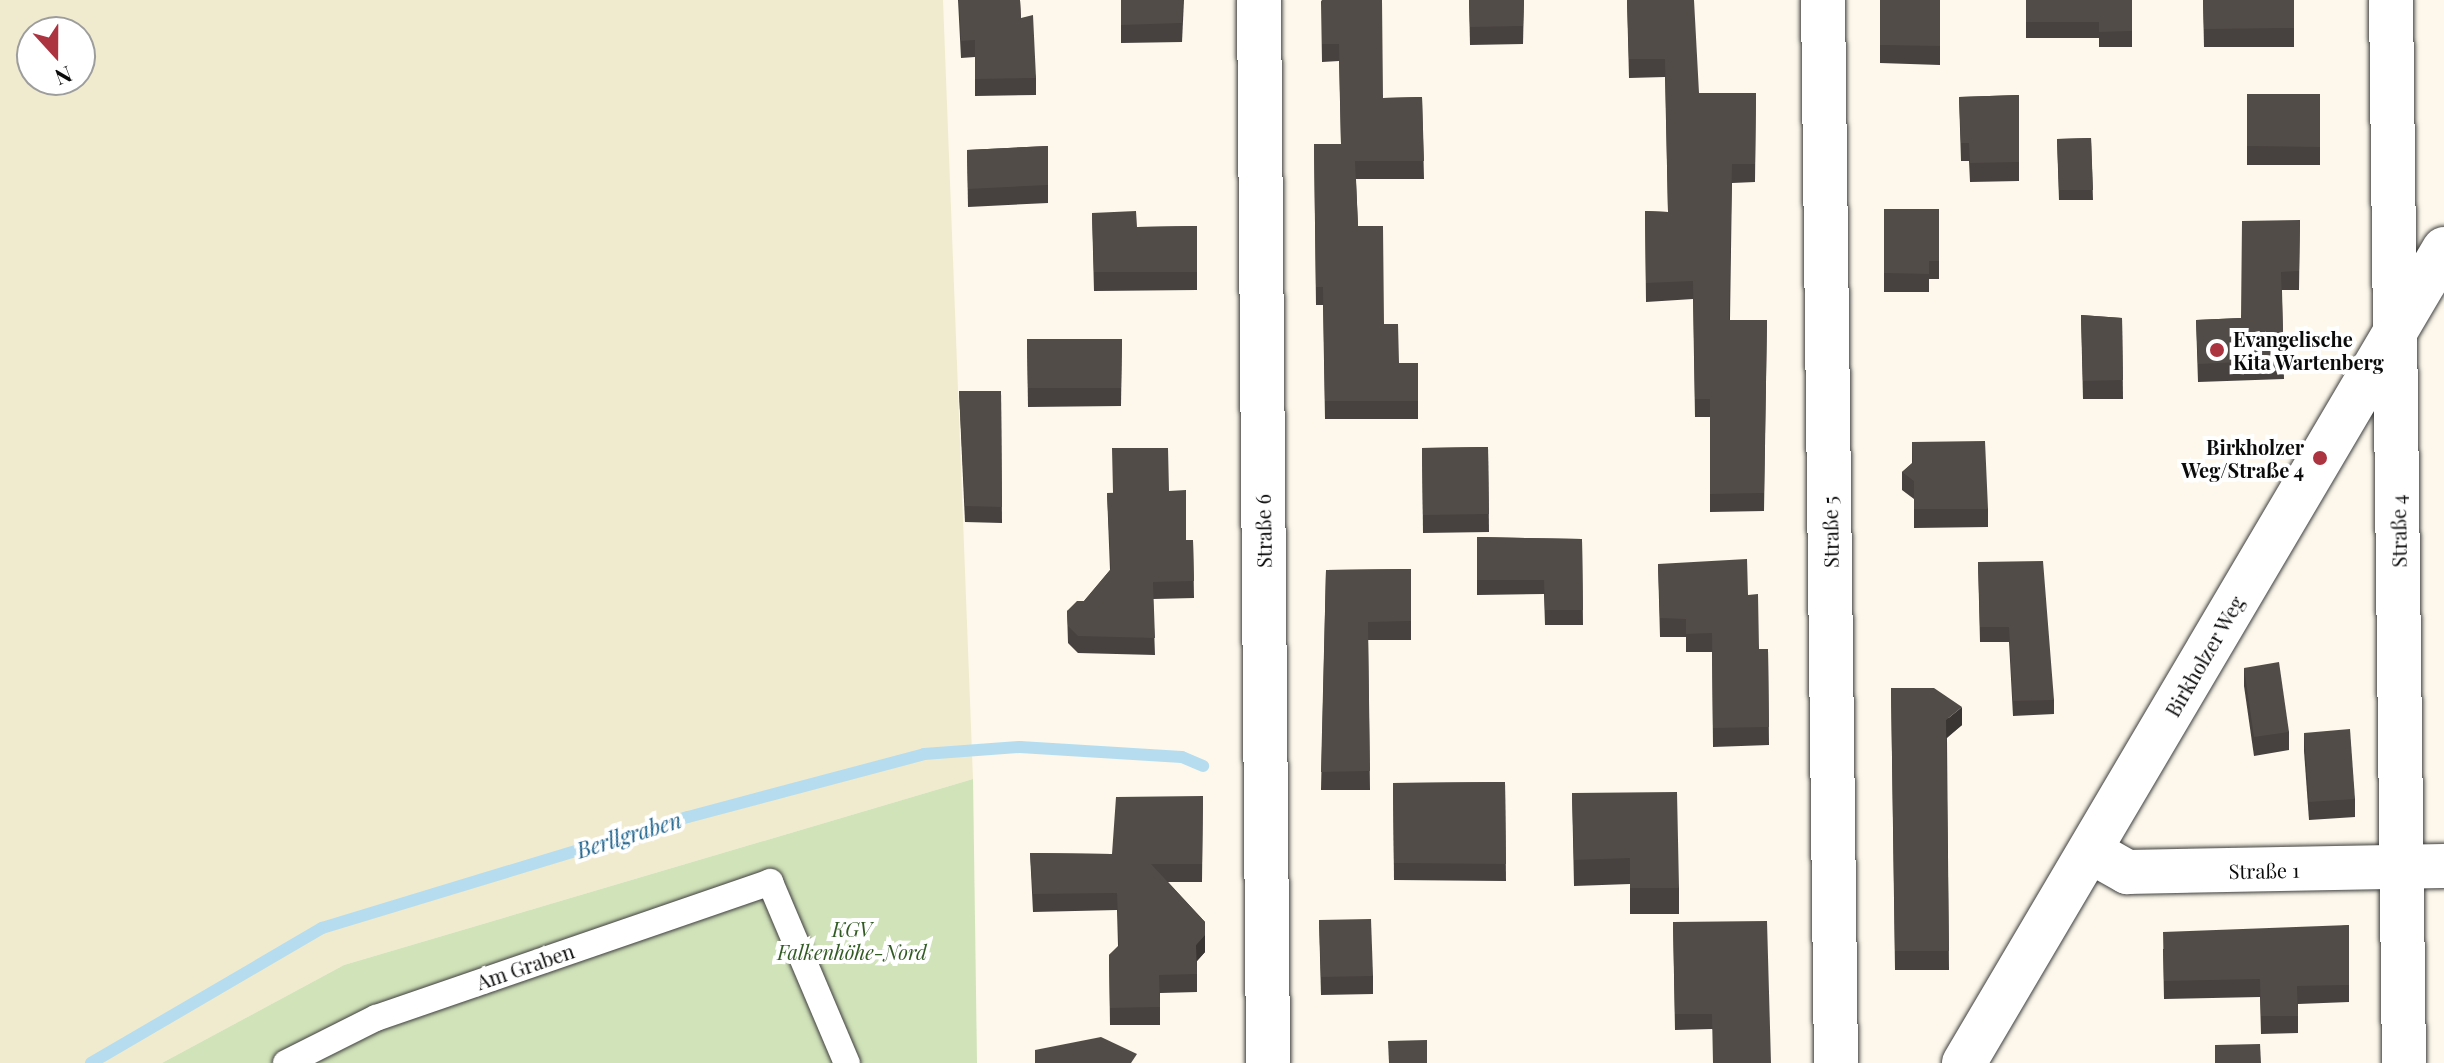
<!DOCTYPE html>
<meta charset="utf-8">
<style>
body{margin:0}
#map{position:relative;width:2444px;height:1063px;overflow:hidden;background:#fdf8eb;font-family:"Playfair Display",serif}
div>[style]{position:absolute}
.farmland>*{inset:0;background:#f0ebce}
.green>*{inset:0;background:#d1e3b9}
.stream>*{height:12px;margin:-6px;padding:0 6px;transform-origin:6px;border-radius:6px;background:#b5ddef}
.roads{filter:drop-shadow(0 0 2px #3e3e3e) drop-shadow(0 0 2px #3e3e3e)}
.lane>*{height:26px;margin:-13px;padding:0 13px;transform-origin:13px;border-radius:13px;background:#fff}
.street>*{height:44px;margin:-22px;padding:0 22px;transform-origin:22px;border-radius:22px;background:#fff}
.wall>*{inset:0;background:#47413f}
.shaded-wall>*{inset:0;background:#393533}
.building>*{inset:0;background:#524c49}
.dots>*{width:22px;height:22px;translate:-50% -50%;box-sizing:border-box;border:4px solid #fff;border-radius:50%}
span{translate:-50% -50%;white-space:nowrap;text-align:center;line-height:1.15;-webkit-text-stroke:8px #fff;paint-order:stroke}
.poi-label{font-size:20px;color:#0b0b0b;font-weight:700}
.left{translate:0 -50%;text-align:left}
.right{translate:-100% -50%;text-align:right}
.street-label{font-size:20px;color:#0b0b0b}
.park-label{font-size:20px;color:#325b23;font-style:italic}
.water-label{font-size:22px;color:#23668f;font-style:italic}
.north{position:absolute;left:16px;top:16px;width:80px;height:80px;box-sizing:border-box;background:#fff;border:2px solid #9d9d9d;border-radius:50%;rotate:159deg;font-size:22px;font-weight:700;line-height:32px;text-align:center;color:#0b0b0b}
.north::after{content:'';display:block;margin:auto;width:28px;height:36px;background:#ac3340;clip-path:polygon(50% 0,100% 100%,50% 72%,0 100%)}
</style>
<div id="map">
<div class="farmland">
<div style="clip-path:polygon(evenodd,0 0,943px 0,973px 779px,344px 965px,162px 1063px,0 1063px,0 0,32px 32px,80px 32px,80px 80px,32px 80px,32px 32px)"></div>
</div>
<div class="green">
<div style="clip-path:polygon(973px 779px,977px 1063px,162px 1063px,344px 965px)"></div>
</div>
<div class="stream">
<div style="left:91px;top:1063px;width:268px;rotate:-30.3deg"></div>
<div style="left:322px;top:928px;width:382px;rotate:-16.9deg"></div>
<div style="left:688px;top:817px;width:244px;rotate:-14.9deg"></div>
<div style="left:924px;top:754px;width:96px;rotate:-4.2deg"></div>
<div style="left:1020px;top:747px;width:162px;rotate:3.5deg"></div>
<div style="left:1182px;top:757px;width:23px;rotate:23deg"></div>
</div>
<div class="roads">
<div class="lane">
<div style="left:286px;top:1063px;width:101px;rotate:-26.6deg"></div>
<div style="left:376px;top:1018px;width:417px;rotate:-19deg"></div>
<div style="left:770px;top:882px;width:197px;rotate:67deg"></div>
</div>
<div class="street">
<div style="left:1259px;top:0;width:1063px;rotate:89.51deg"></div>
<div style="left:1823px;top:0;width:1063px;rotate:89.3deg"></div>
<div style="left:2391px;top:0;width:1063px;rotate:89.3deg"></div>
<div style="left:2090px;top:851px;width:43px;rotate:29.6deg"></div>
<div style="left:2127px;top:872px;width:317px;rotate:-1.1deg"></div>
<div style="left:1964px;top:1063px;width:945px;rotate:-59.47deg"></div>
</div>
</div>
<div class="wall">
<div style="clip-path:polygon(958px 0,1020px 0,1021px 18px,1036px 78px,1036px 95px,975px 96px,975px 57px,961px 58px)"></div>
<div style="clip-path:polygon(1121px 0,1184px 0,1182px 42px,1121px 43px)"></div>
<div style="clip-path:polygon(1321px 0,1383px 98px,1422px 97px,1424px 179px,1356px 179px,1358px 226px,1384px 324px,1399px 363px,1418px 363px,1418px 419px,1325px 419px,1323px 305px,1316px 305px,1314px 144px,1341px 144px,1339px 61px,1322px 62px)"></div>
<div style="clip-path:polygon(1469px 0,1524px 0,1523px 44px,1470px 45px)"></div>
<div style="clip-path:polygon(1627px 0,1699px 93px,1756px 93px,1755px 182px,1732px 183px,1730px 320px,1767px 320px,1764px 511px,1710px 512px,1710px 417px,1695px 417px,1693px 299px,1646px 302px,1645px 211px,1668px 212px,1665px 77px,1629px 78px)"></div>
<div style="clip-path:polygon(1880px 0,1940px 0,1940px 65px,1880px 63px)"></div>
<div style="clip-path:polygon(2026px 0,2132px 0,2132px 47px,2099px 47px,2099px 38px,2026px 38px)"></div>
<div style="clip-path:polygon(2203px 0,2294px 0,2294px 47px,2204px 47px)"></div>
<div style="clip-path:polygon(2247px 94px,2320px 94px,2320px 165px,2247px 165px)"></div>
<div style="clip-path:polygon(2019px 95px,2019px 181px,1970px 182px,1969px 161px,1961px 161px,1959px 97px)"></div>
<div style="clip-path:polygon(2091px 138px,2093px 200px,2059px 200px,2057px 139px)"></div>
<div style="clip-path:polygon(1048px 146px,1048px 203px,968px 207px,967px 150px)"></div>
<div style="clip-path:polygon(1884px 209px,1939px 209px,1939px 279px,1929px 279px,1929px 292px,1884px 292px)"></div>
<div style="clip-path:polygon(1092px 213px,1137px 227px,1197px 226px,1197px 290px,1094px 291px)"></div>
<div style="clip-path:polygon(2300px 220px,2299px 290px,2282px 290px,2284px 379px,2198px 382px,2196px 320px,2241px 318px)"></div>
<div style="clip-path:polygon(2081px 315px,2122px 318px,2123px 399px,2083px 399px)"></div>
<div style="clip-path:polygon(1027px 339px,1122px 339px,1121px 406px,1028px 407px)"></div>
<div style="clip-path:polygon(959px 391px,1001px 391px,1002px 523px,965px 522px)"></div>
<div style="clip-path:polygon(1912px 442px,1988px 509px,1988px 527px,1914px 528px,1914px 499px,1902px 490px,1902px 472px,1912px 463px)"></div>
<div style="clip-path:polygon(1488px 447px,1489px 532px,1423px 533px,1422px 448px)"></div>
<div style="clip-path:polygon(1169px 491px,1186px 540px,1193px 540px,1194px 598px,1153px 599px,1155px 655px,1078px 653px,1068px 643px,1067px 611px,1084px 601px,1110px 570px,1107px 493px)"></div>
<div style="clip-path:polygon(1477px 537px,1582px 539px,1583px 625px,1545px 625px,1544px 594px,1477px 595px)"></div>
<div style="clip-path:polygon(1978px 562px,2054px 700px,2054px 714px,2013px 716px,2009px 642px,1980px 642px)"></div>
<div style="clip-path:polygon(1658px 564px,1748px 595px,1759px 649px,1768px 649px,1769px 745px,1713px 747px,1712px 652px,1686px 652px,1686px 637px,1660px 637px)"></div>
<div style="clip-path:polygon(1411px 569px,1411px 640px,1368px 640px,1370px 790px,1321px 790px,1326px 570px)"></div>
<div style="clip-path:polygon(2244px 668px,2289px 732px,2289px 750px,2254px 756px,2244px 686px)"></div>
<div style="clip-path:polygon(1891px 688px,1962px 725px,1947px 738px,1949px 970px,1895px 970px)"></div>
<div style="clip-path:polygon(2304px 733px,2355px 799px,2355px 817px,2309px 820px,2304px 751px)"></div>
<div style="clip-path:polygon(1505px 782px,1506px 881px,1394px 880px,1393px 783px)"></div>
<div style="clip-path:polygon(1572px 793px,1679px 888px,1679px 914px,1630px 914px,1630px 884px,1574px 886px)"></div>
<div style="clip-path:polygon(1203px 796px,1202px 882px,1168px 882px,1205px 922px,1205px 952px,1197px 961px,1197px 992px,1160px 993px,1160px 1025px,1110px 1025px,1109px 955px,1118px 946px,1117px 910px,1033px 912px,1030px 853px,1112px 854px)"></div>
<div style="clip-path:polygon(1319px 920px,1373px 976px,1373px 994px,1321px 995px)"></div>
<div style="clip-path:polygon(1673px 922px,1771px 1063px,1712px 1029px,1675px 1030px)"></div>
<div style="clip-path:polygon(2349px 925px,2349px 1002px,2298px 1004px,2298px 1033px,2261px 1034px,2260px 997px,2164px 999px,2163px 949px)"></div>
</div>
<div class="shaded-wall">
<div style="clip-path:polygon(1962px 707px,1962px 725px,1946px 738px,1946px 720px)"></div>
<div style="clip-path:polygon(1205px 935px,1205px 952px,1196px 962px,1196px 945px)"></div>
</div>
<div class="building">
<div style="clip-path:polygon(959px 0,1020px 0,1021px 18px,1033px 15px,1036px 78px,975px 79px,975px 40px,961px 41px)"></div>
<div style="clip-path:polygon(1121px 0,1183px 0,1182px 23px,1121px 25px)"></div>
<div style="clip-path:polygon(1322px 0,1382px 0,1383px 98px,1422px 97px,1424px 161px,1355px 161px,1358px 226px,1383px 226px,1384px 324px,1398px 324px,1399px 363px,1418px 363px,1418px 401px,1325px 401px,1323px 287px,1316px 287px,1314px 144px,1341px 144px,1339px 44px,1322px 44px)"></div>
<div style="clip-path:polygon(1469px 0,1524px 0,1523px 26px,1470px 27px)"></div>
<div style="clip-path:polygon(1627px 0,1694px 0,1699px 93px,1756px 93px,1755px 164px,1732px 164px,1729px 320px,1767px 320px,1764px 493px,1710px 494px,1710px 399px,1695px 399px,1693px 281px,1646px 283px,1645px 211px,1668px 212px,1665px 59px,1629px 59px)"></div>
<div style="clip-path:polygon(1880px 0,1940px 0,1940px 46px,1880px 45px)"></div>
<div style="clip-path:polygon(2026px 0,2132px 0,2132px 31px,2099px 32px,2099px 22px,2026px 22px)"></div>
<div style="clip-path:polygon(2203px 0,2294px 0,2294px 28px,2204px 29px)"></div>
<div style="clip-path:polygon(2247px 94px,2320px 94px,2320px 147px,2247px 146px)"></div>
<div style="clip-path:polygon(2019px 95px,2019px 162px,1970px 163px,1969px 143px,1961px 143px,1959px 97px)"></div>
<div style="clip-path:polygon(2091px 138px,2093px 190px,2059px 190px,2057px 139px)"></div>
<div style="clip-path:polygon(1048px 146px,1048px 185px,968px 189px,967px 150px)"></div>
<div style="clip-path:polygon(1884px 209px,1939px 209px,1939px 261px,1929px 261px,1929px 274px,1884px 273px)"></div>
<div style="clip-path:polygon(1136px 211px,1137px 227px,1197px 226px,1197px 272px,1094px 272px,1092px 213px)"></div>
<div style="clip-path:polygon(2300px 220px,2299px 271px,2281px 272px,2284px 360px,2198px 364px,2196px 320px,2241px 318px,2242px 221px)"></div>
<div style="clip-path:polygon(2081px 315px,2122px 318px,2123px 380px,2083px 381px)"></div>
<div style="clip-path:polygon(1027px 339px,1122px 339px,1121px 388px,1028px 388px)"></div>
<div style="clip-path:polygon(959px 391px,1001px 391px,1002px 507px,965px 506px)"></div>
<div style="clip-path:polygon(1985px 441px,1988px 509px,1914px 509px,1914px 481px,1902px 472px,1913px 463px,1912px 442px)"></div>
<div style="clip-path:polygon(1488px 447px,1489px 514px,1423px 515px,1422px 448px)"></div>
<div style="clip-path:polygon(1112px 448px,1168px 448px,1169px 491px,1186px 490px,1186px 540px,1193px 540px,1194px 581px,1153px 582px,1155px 638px,1078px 636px,1068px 626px,1067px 611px,1077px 601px,1084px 601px,1111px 569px,1107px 493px,1113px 493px)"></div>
<div style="clip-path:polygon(1477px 537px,1582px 539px,1583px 610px,1545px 610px,1544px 580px,1477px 580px)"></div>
<div style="clip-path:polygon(1747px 559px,1748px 595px,1758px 594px,1759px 649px,1768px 649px,1769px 727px,1713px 728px,1712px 633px,1686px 634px,1686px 619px,1660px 618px,1658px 564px)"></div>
<div style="clip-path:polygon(2043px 561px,2054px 700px,2013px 701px,2009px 627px,1980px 627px,1978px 562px)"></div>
<div style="clip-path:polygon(1411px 569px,1411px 621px,1368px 622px,1370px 771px,1321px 772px,1326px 570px)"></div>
<div style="clip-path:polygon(2279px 662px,2289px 732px,2254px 737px,2244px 668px)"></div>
<div style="clip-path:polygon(1891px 688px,1934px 688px,1962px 707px,1946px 720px,1949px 951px,1895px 951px)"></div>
<div style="clip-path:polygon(2350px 729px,2355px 799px,2309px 802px,2304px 733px)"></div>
<div style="clip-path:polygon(1505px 782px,1506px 864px,1394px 863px,1393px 783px)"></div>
<div style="clip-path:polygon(1677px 792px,1679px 888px,1630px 888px,1630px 858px,1574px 860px,1572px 793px)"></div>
<div style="clip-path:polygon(1203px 796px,1202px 864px,1151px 864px,1205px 922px,1205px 935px,1196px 945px,1197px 974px,1159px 975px,1160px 1007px,1110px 1008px,1109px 955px,1119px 946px,1117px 893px,1033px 894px,1030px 853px,1112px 854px,1116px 797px)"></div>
<div style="clip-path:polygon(1371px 919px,1373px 976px,1321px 977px,1319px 920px)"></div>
<div style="clip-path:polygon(1767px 921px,1771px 1063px,1713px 1063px,1712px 1014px,1675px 1014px,1673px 922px)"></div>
<div style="clip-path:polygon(2349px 925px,2349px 985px,2297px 986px,2298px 1016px,2261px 1016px,2260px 979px,2164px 981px,2163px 932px)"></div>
<div style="clip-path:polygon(1101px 1037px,1137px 1054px,1131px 1063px,1035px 1063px,1035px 1050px)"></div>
<div style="clip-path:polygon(1427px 1040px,1427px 1063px,1389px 1063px,1388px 1041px)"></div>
<div style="clip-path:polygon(2260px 1044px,2261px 1063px,2215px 1063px,2215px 1045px)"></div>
</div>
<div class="dots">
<div style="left:2217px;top:350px;background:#ac3340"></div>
<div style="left:2320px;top:458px;background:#ac3340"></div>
</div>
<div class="poi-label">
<span class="left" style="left:2233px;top:350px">Evangelische<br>Kita Wartenberg</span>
<span class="right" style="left:2304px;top:458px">Birkholzer<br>Weg/Straße 4</span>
</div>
<div class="street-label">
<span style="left:1263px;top:531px;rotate:-91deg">Straße 6</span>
<span style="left:2398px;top:531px;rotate:-91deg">Straße 4</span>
<span style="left:1830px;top:532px;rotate:-91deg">Straße 5</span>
<span style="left:2204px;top:656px;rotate:-60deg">Birkholzer Weg</span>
<span style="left:2264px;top:870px;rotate:-1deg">Straße 1</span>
<span style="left:525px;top:966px;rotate:-19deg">Am Graben</span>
</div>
<div class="park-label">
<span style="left:852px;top:940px">KGV<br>Falkenhöhe-Nord</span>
</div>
<div class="water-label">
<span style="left:629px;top:835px;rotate:-17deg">Berllgraben</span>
</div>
<div class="north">N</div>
</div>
